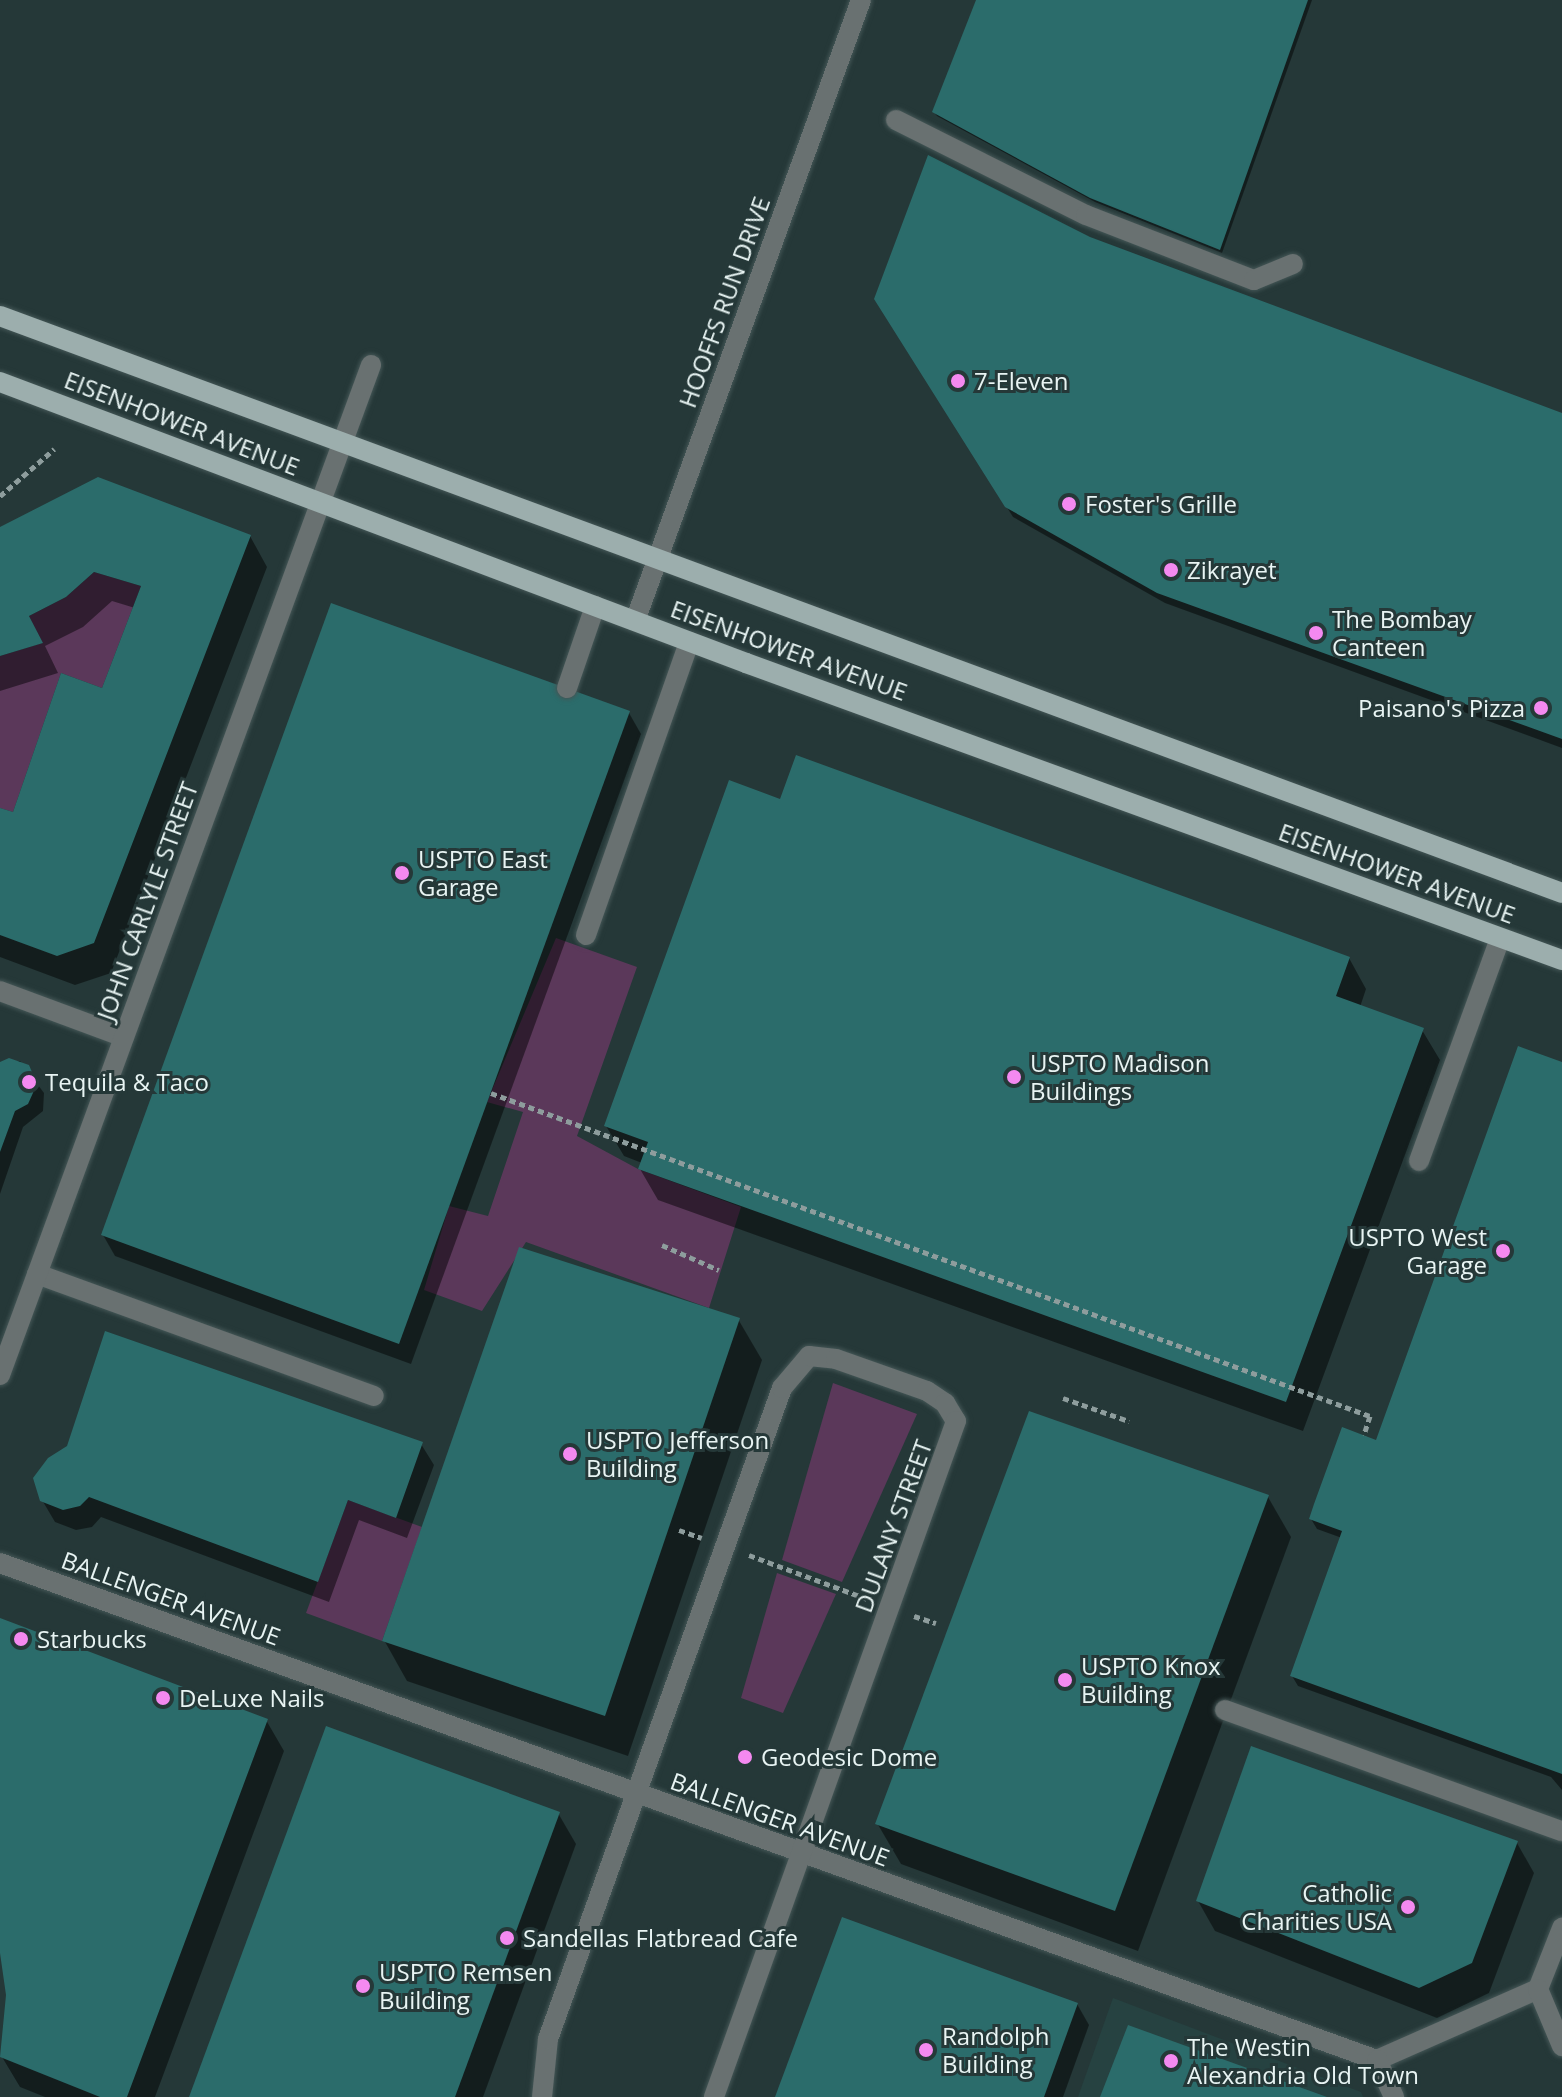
<!DOCTYPE html>
<style>
body{margin:0}
#map{position:relative;width:1562px;height:2097px;overflow:hidden;background:#253838;font-family:"Open Sans",sans-serif}
div>[style]{position:absolute}
.built>*{inset:0;background:#264241}
.green>*{inset:0;background:#5b385a}
.shadow>*{inset:0;background:#0007}
.building>*{inset:0;background:#2b6c6b}
.path>*{height:5px;margin-top:-2.5px;transform-origin:0;background:repeating-linear-gradient(90deg,#8e9d9d 0 6px,transparent 0 10px)}
.roads{filter:drop-shadow(0 0 2px #445656) drop-shadow(0 0 2px #445656)}
.minor>*{height:20px;margin:-10px;padding:0 10px;transform-origin:10px;border-radius:10px;background:#697171}
.major>*{height:20px;margin:-10px;padding:0 10px;transform-origin:10px;border-radius:10px;background:#9caead}
.dots>*{width:22px;height:22px;translate:-50% -50%;box-sizing:border-box;border:4px solid #253838;border-radius:50%}
span{translate:-50% -50%;white-space:nowrap;text-align:center;line-height:1.15;-webkit-text-stroke:6px #253838;paint-order:stroke}
.street-label{font-size:24px;color:#e8f4f3}
.poi-label{font-size:24px;color:#e8f4f3}
.left{translate:0 -50%;text-align:left}
.right{translate:-100% -50%;text-align:right}
</style>
<div id="map">
<div class="built">
<div style="clip-path:polygon(1113px 1998px,1361px 2092px,1363px 2097px,1078px 2097px)"></div>
</div>
<div class="green">
<div style="clip-path:polygon(94px 572px,141px 586px,102px 688px,61px 673px,13px 812px,0 808px,0 656px,42px 643px,29px 616px,66px 597px)"></div>
<div style="clip-path:polygon(556px 938px,637px 967px,577px 1136px,638px 1169px,741px 1207px,709px 1308px,526px 1242px,482px 1311px,424px 1290px,449px 1206px,488px 1216px,523px 1112px,487px 1102px)"></div>
<div style="clip-path:polygon(833px 1383px,917px 1414px,842px 1582px,782px 1560px)"></div>
<div style="clip-path:polygon(348px 1500px,422px 1527px,382px 1641px,306px 1613px)"></div>
<div style="clip-path:polygon(777px 1573px,836px 1594px,783px 1713px,741px 1698px)"></div>
</div>
<div class="shadow">
<div style="clip-path:polygon(978px 0,1312px 0,1222px 253px,1095px 202px,937px 116px,934px 112px)"></div>
<div style="clip-path:polygon(1089px 239px,1562px 414px,1562px 748px,1165px 603px,1013px 517px,883px 309px)"></div>
<div style="clip-path:polygon(0 529px,250px 536px,267px 567px,111px 973px,75px 985px,0 957px,0 810px,14px 815px,103px 690px,135px 608px,112px 601px,83px 627px,45px 646px,58px 673px,0 691px)"></div>
<div style="clip-path:polygon(629px 713px,641px 734px,411px 1364px,115px 1256px,103px 1235px)"></div>
<div style="clip-path:polygon(781px 801px,1349px 958px,1366px 989px,1360px 1007px,1422px 1030px,1440px 1060px,1303px 1431px,658px 1200px,640px 1169px,642px 1163px,624px 1156px,606px 1126px)"></div>
<div style="clip-path:polygon(20px 1061px,44px 1093px,43px 1111px,23px 1127px,0 1194px,0 1065px)"></div>
<div style="clip-path:polygon(1562px 1064px,1562px 1790px,1551px 1777px,1298px 1686px,1292px 1676px,1342px 1538px,1317px 1529px,1311px 1519px,1377px 1442px)"></div>
<div style="clip-path:polygon(738px 1319px,762px 1360px,628px 1756px,407px 1681px,384px 1640px)"></div>
<div style="clip-path:polygon(421px 1444px,434px 1465px,407px 1538px,359px 1520px,329px 1602px,101px 1517px,92px 1527px,76px 1530px,55px 1522px,42px 1500px)"></div>
<div style="clip-path:polygon(1268px 1497px,1291px 1537px,1138px 1951px,901px 1864px,877px 1823px)"></div>
<div style="clip-path:polygon(0 1620px,266px 1720px,284px 1751px,155px 2097px,45px 2097px,20px 2087px,2px 2057px,8px 1995px,0 1944px)"></div>
<div style="clip-path:polygon(558px 1813px,576px 1844px,483px 2097px,191px 2097px)"></div>
<div style="clip-path:polygon(1517px 1843px,1534px 1873px,1489px 1993px,1437px 2018px,1215px 1931px,1198px 1901px)"></div>
<div style="clip-path:polygon(1077px 2004px,1089px 2025px,1063px 2097px,778px 2097px)"></div>
</div>
<div class="building">
<div style="clip-path:polygon(976px 0,1308px 0,1220px 250px,1090px 198px,932px 112px)"></div>
<div style="clip-path:polygon(928px 155px,1090px 237px,1562px 413px,1562px 739px,1157px 593px,1005px 507px,874px 299px)"></div>
<div style="clip-path:polygon(98px 477px,251px 535px,94px 943px,57px 956px,0 935px,0 808px,13px 812px,61px 673px,102px 688px,141px 586px,94px 572px,66px 597px,29px 616px,43px 643px,0 656px,0 527px)"></div>
<div style="clip-path:polygon(331px 603px,630px 711px,399px 1344px,101px 1235px)"></div>
<div style="clip-path:polygon(796px 755px,1350px 957px,1336px 996px,1424px 1028px,1286px 1402px,638px 1169px,648px 1142px,604px 1126px,729px 780px,780px 799px)"></div>
<div style="clip-path:polygon(1518px 1046px,1562px 1062px,1562px 1774px,1290px 1676px,1342px 1531px,1309px 1519px,1314px 1504px,1342px 1427px,1376px 1440px)"></div>
<div style="clip-path:polygon(9px 1058px,29px 1065px,37px 1084px,28px 1104px,15px 1111px,0 1152px,0 1062px)"></div>
<div style="clip-path:polygon(519px 1247px,740px 1318px,605px 1716px,382px 1641px)"></div>
<div style="clip-path:polygon(105px 1331px,423px 1442px,396px 1518px,348px 1500px,318px 1582px,89px 1497px,80px 1506px,63px 1510px,40px 1501px,33px 1478px,48px 1458px,67px 1446px)"></div>
<div style="clip-path:polygon(1029px 1411px,1269px 1495px,1115px 1911px,875px 1824px)"></div>
<div style="clip-path:polygon(0 1618px,268px 1719px,127px 2097px,100px 2097px,0 2057px,6px 1995px,0 1953px)"></div>
<div style="clip-path:polygon(326px 1726px,560px 1812px,455px 2097px,189px 2097px)"></div>
<div style="clip-path:polygon(1251px 1746px,1518px 1841px,1472px 1963px,1419px 1988px,1196px 1901px)"></div>
<div style="clip-path:polygon(842px 1917px,1078px 2003px,1044px 2097px,775px 2097px)"></div>
<div style="clip-path:polygon(1128px 2025px,1327px 2097px,1100px 2097px)"></div>
</div>
<div class="path">
<div style="left:0;top:496px;width:72px;rotate:-41deg"></div>
<div style="left:491px;top:1093px;width:936px;rotate:20.18deg"></div>
<div style="left:1370px;top:1416px;width:20px;rotate:108deg"></div>
<div style="left:662px;top:1245px;width:62px;rotate:23.7deg"></div>
<div style="left:1063px;top:1398px;width:70px;rotate:19.2deg"></div>
<div style="left:679px;top:1530px;width:24px;rotate:19deg"></div>
<div style="left:749px;top:1555px;width:126px;rotate:20.4deg"></div>
<div style="left:914px;top:1616px;width:23px;rotate:18deg"></div>
</div>
<div class="roads">
<div class="minor">
<div style="left:896px;top:120px;width:212px;rotate:26.6deg"></div>
<div style="left:1086px;top:215px;width:180px;rotate:21.2deg"></div>
<div style="left:1254px;top:280px;width:42px;rotate:-22.3deg"></div>
<div style="left:635px;top:621px;width:661px;rotate:-70deg"></div>
<div style="left:567px;top:688px;width:87px;rotate:-71.1deg"></div>
<div style="left:586px;top:935px;width:311px;rotate:-70.6deg"></div>
<div style="left:0;top:991px;width:132px;rotate:20.4deg"></div>
<div style="left:1419px;top:1161px;width:236px;rotate:-70deg"></div>
<div style="left:37px;top:1274px;width:358px;rotate:19.9deg"></div>
<div style="left:0;top:1375px;width:1076px;rotate:-69.83deg"></div>
<div style="left:0;top:1563px;width:1464px;rotate:19.85deg"></div>
<div style="left:1377px;top:2060px;width:176px;rotate:-23.8deg"></div>
<div style="left:1225px;top:1710px;width:358px;rotate:19.8deg"></div>
<div style="left:1538px;top:1989px;width:66px;rotate:-68.5deg"></div>
<div style="left:1538px;top:1989px;width:62px;rotate:67.2deg"></div>
<div style="left:1377px;top:2060px;width:41px;rotate:65.3deg"></div>
<div style="left:542px;top:2097px;width:58px;rotate:-84.1deg"></div>
<div style="left:548px;top:2039px;width:692px;rotate:-70.23deg"></div>
<div style="left:782px;top:1388px;width:42px;rotate:-49.8deg"></div>
<div style="left:809px;top:1356px;width:27px;rotate:6deg"></div>
<div style="left:836px;top:1359px;width:96px;rotate:19.4deg"></div>
<div style="left:927px;top:1391px;width:22px;rotate:34deg"></div>
<div style="left:945px;top:1403px;width:21px;rotate:59deg"></div>
<div style="left:956px;top:1421px;width:718px;rotate:109.7deg"></div>
</div>
<div class="major">
<div style="left:0;top:316px;width:1665px;rotate:20.27deg"></div>
<div style="left:0;top:382px;width:797px;rotate:20.64deg"></div>
<div style="left:746px;top:663px;width:868px;rotate:20deg"></div>
</div>
</div>
<div class="dots">
<div style="left:958px;top:381px;background:#f489f0"></div>
<div style="left:1069px;top:504px;background:#f489f0"></div>
<div style="left:1171px;top:570px;background:#f489f0"></div>
<div style="left:1316px;top:633px;background:#f489f0"></div>
<div style="left:1541px;top:708px;background:#f489f0"></div>
<div style="left:402px;top:873px;background:#f489f0"></div>
<div style="left:1014px;top:1077px;background:#f489f0"></div>
<div style="left:29px;top:1082px;background:#f489f0"></div>
<div style="left:1503px;top:1251px;background:#f489f0"></div>
<div style="left:570px;top:1454px;background:#f489f0"></div>
<div style="left:21px;top:1639px;background:#f489f0"></div>
<div style="left:1065px;top:1680px;background:#f489f0"></div>
<div style="left:163px;top:1698px;background:#f489f0"></div>
<div style="left:745px;top:1757px;background:#f489f0"></div>
<div style="left:1408px;top:1907px;background:#f489f0"></div>
<div style="left:507px;top:1938px;background:#f489f0"></div>
<div style="left:363px;top:1986px;background:#f489f0"></div>
<div style="left:926px;top:2050px;background:#f489f0"></div>
<div style="left:1171px;top:2061px;background:#f489f0"></div>
</div>
<div class="street-label">
<span style="left:724px;top:302px;rotate:-70deg">HOOFFS RUN DRIVE</span>
<span style="left:182px;top:423px;rotate:21deg">EISENHOWER AVENUE</span>
<span style="left:789px;top:650px;rotate:20deg">EISENHOWER AVENUE</span>
<span style="left:1397px;top:873px;rotate:20deg">EISENHOWER AVENUE</span>
<span style="left:147px;top:901px;rotate:-70deg">JOHN CARLYLE STREET</span>
<span style="left:893px;top:1526px;rotate:-70deg">DULANY STREET</span>
<span style="left:171px;top:1598px;rotate:20deg">BALLENGER AVENUE</span>
<span style="left:780px;top:1819px;rotate:20deg">BALLENGER AVENUE</span>
</div>
<div class="poi-label">
<span class="left" style="left:974px;top:381px">7-Eleven</span>
<span class="left" style="left:1085px;top:504px">Foster's Grille</span>
<span class="left" style="left:1187px;top:570px">Zikrayet</span>
<span class="left" style="left:1332px;top:633px">The Bombay<br>Canteen</span>
<span class="right" style="left:1525px;top:708px">Paisano's Pizza</span>
<span class="left" style="left:418px;top:873px">USPTO East<br>Garage</span>
<span class="left" style="left:1030px;top:1077px">USPTO Madison<br>Buildings</span>
<span class="left" style="left:45px;top:1082px">Tequila &amp; Taco</span>
<span class="right" style="left:1487px;top:1251px">USPTO West<br>Garage</span>
<span class="left" style="left:586px;top:1454px">USPTO Jefferson<br>Building</span>
<span class="left" style="left:37px;top:1639px">Starbucks</span>
<span class="left" style="left:1081px;top:1680px">USPTO Knox<br>Building</span>
<span class="left" style="left:179px;top:1698px">DeLuxe Nails</span>
<span class="left" style="left:761px;top:1757px">Geodesic Dome</span>
<span class="right" style="left:1392px;top:1907px">Catholic<br>Charities USA</span>
<span class="left" style="left:523px;top:1938px">Sandellas Flatbread Cafe</span>
<span class="left" style="left:379px;top:1986px">USPTO Remsen<br>Building</span>
<span class="left" style="left:942px;top:2050px">Randolph<br>Building</span>
<span class="left" style="left:1187px;top:2061px">The Westin<br>Alexandria Old Town</span>
</div>
</div>
